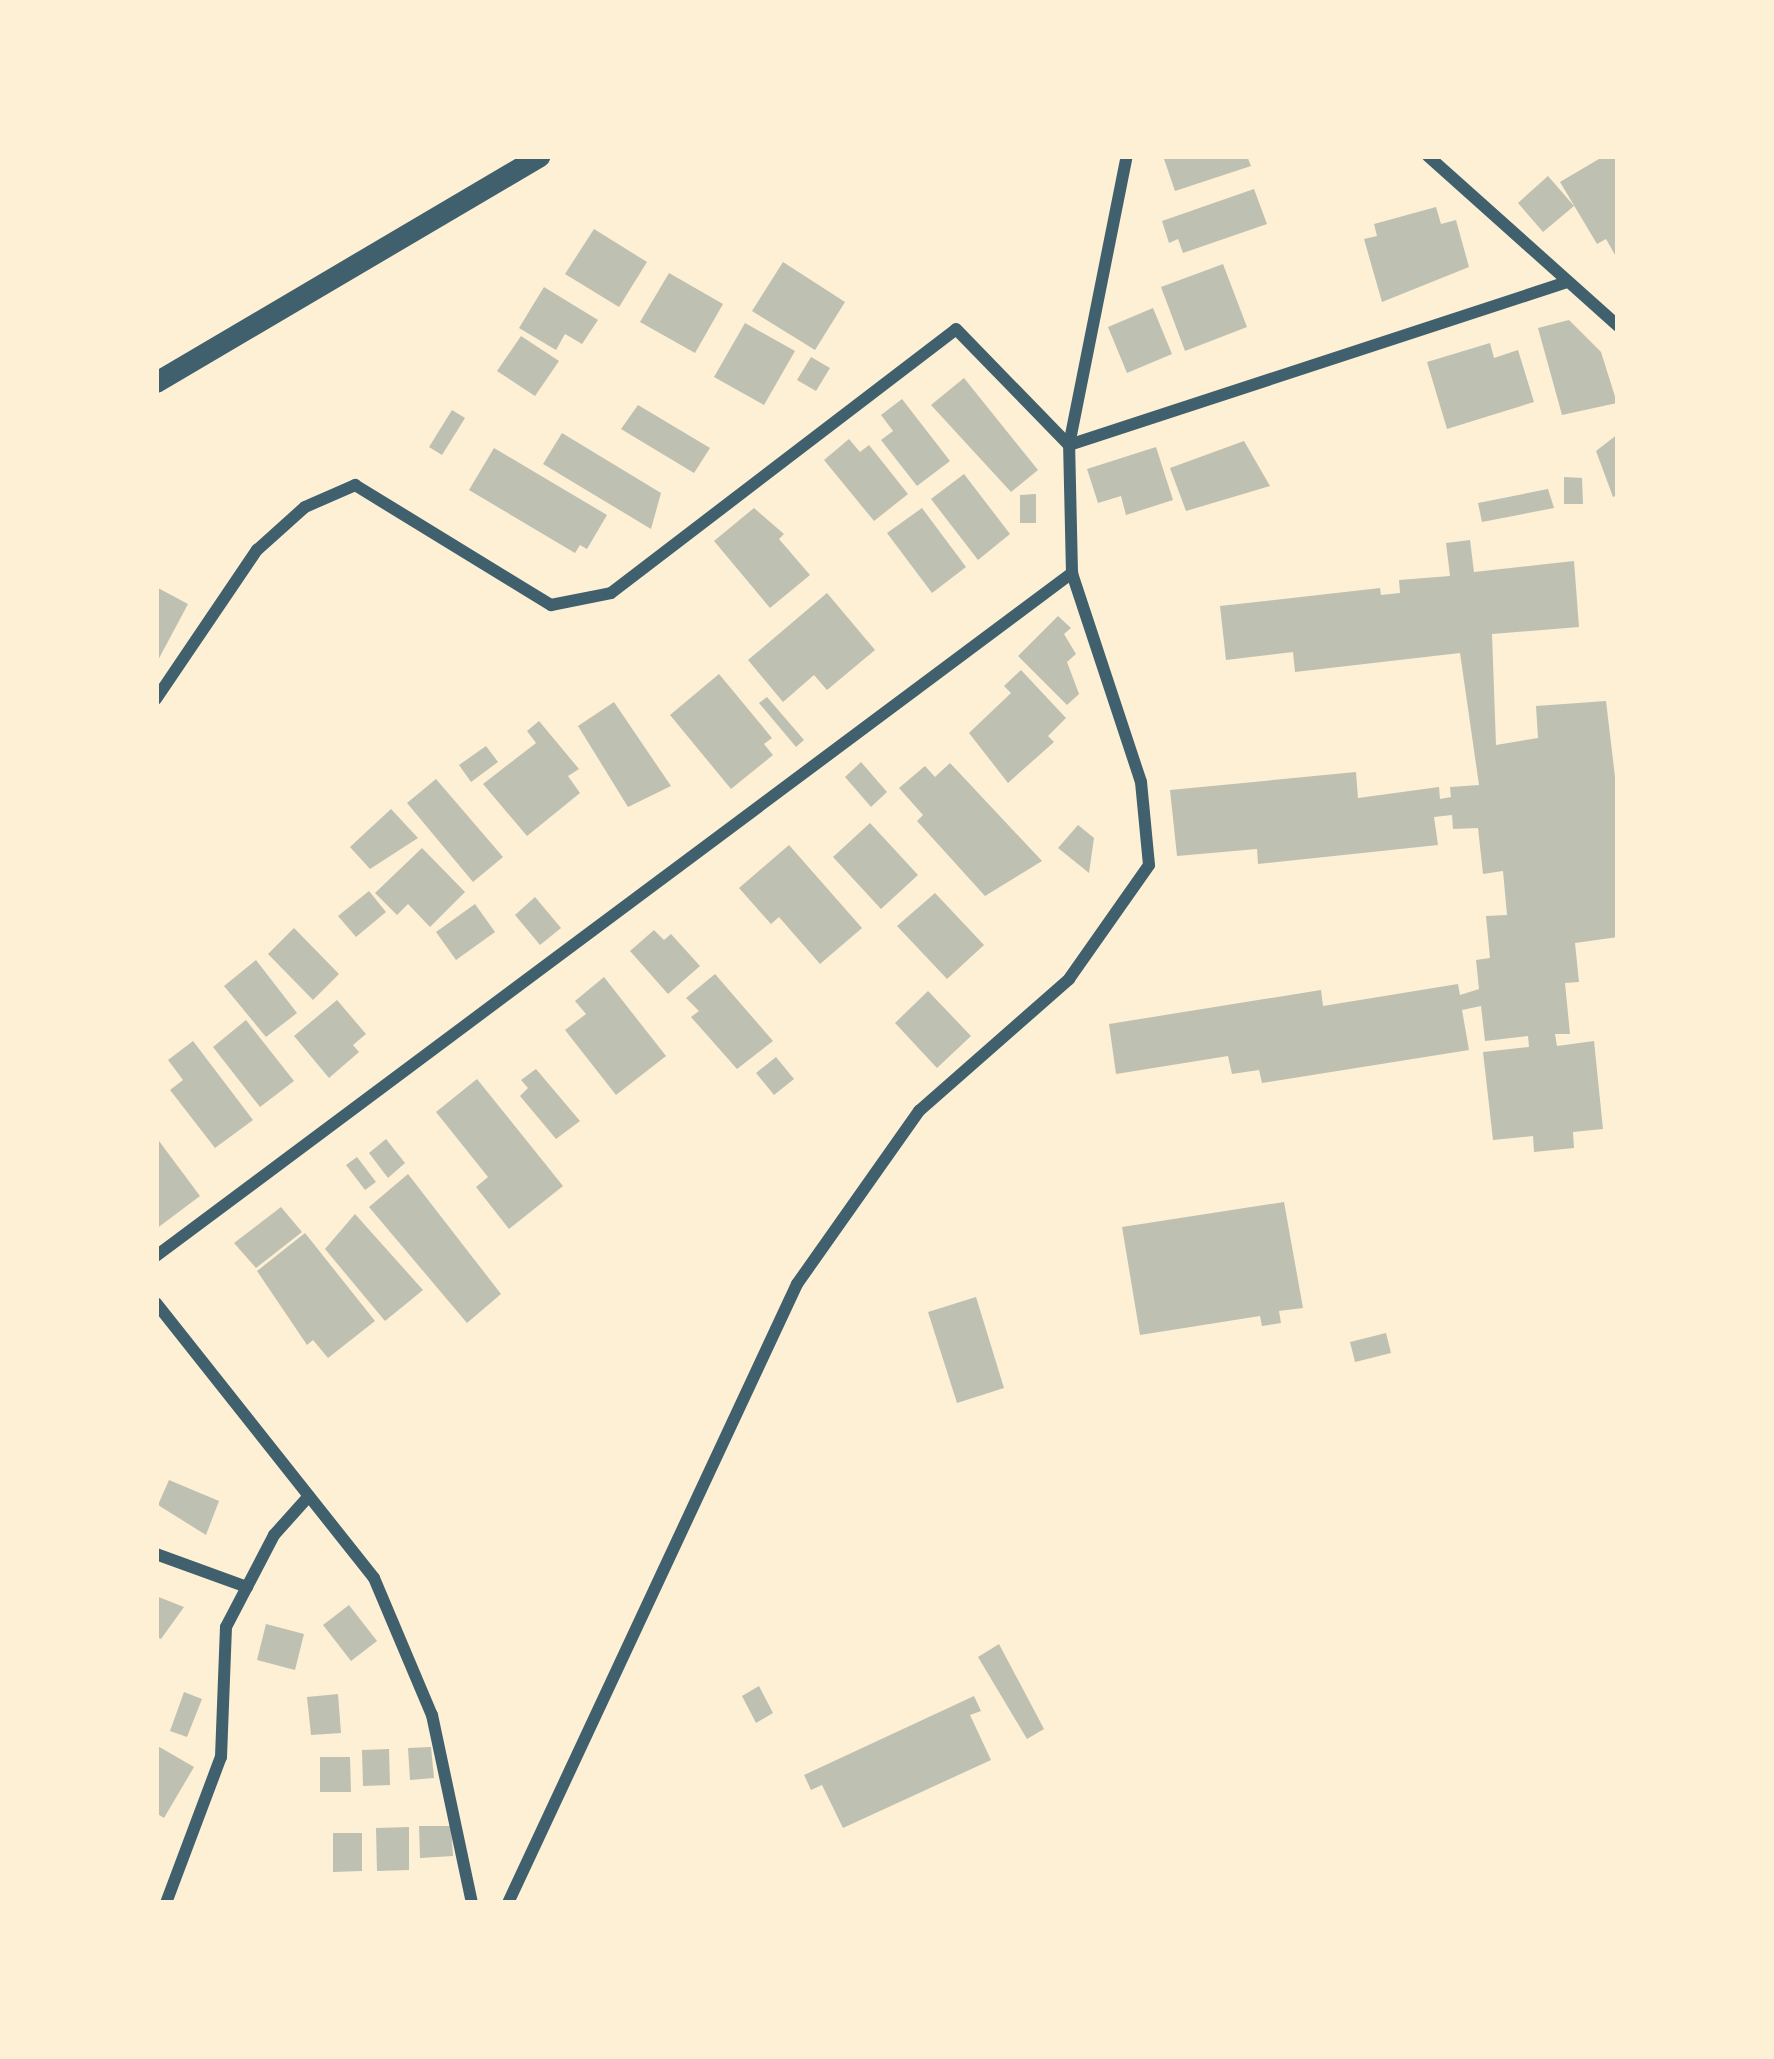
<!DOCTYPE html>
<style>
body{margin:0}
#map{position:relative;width:1774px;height:2059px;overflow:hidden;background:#fdf0d5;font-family:Figtree,sans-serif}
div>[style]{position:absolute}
.building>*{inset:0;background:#bec0b2}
.minor>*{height:12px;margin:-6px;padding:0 6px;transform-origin:6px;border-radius:6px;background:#3f606c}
.tertiary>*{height:21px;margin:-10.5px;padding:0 10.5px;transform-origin:10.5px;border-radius:10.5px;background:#3f606c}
span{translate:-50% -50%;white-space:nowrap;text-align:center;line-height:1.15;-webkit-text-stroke:12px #fdf0d5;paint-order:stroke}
.frame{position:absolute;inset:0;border:159px solid #fdf0d5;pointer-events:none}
</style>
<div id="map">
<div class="building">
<div style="clip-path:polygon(1163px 156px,1247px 156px,1251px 166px,1175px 191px)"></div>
<div style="clip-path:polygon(1604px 156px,1618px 156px,1615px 255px,1606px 239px,1597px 244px,1560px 182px)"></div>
<div style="clip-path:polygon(1548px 176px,1574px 206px,1543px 232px,1518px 203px)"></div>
<div style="clip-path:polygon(1254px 189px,1267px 224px,1183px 253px,1178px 239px,1169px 243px,1162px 221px)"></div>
<div style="clip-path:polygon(1436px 207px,1441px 224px,1456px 220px,1469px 267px,1382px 302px,1364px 239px,1377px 236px,1374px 224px)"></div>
<div style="clip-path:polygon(594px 229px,647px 262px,619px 307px,565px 274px)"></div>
<div style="clip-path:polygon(783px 262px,845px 302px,815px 350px,752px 311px)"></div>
<div style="clip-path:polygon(1223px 264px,1247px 327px,1185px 351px,1161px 287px)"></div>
<div style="clip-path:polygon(669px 273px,723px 304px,695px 353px,640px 322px)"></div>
<div style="clip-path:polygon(544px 287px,598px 320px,582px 344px,565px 334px,556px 350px,519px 328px)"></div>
<div style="clip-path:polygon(1153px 308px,1172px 354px,1127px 373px,1108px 327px)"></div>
<div style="clip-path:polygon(1569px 320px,1601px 352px,1617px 403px,1562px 415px,1538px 328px)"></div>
<div style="clip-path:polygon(745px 323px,795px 351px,764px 405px,714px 377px)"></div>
<div style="clip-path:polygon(521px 336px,559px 361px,535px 396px,497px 371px)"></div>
<div style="clip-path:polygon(1490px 343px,1494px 358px,1518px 350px,1534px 402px,1447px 429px,1427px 362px)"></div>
<div style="clip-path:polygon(811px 357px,830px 368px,816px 391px,797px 380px)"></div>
<div style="clip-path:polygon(964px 378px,1038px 470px,1011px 492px,931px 405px)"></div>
<div style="clip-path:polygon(902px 399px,950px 461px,917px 486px,881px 440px,893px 431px,881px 415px)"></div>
<div style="clip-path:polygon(638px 405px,710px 448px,694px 473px,621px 429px)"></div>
<div style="clip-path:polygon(452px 410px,465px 418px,442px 455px,429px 447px)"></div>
<div style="clip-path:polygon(562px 433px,661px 493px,651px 529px,543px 464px)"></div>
<div style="clip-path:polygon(1618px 434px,1618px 495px,1613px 497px,1596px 451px)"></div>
<div style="clip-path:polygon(849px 439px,860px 452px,869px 445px,908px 494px,874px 521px,824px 460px)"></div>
<div style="clip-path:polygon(1244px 441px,1270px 486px,1186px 511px,1170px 468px)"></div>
<div style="clip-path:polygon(1156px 447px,1173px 500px,1126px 515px,1121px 496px,1098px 503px,1087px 469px)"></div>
<div style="clip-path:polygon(494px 448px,607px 515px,587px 549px,580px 545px,575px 553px,469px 490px)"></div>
<div style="clip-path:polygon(964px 474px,1010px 534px,978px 560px,931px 499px)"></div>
<div style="clip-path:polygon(1564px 477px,1582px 478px,1583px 504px,1564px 504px)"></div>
<div style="clip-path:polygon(1548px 489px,1554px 508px,1482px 522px,1478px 503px)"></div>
<div style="clip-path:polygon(1036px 494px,1036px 523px,1020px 523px,1020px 495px)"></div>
<div style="clip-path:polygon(754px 508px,784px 534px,779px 539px,810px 575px,770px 608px,714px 541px)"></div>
<div style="clip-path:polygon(922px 508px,966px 567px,932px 593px,887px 533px)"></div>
<div style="clip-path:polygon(1470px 540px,1474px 572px,1574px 561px,1579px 627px,1492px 634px,1496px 745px,1538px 738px,1536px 706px,1606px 701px,1618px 802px,1618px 937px,1575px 943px,1579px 982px,1565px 983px,1570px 1034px,1555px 1034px,1557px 1046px,1594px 1041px,1603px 1129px,1573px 1132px,1574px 1148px,1534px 1152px,1533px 1136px,1493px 1140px,1483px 1052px,1529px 1047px,1528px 1036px,1485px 1041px,1481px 1006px,1462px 1010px,1469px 1050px,1262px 1083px,1259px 1070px,1232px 1074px,1228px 1056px,1116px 1074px,1109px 1024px,1321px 990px,1323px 1006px,1458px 984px,1460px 995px,1479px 989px,1476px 960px,1490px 958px,1486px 916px,1507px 915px,1503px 871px,1483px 874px,1478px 828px,1453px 829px,1452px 815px,1434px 817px,1438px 845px,1258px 864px,1257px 849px,1177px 856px,1170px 790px,1356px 772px,1358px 798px,1439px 787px,1440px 799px,1451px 797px,1450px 787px,1479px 785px,1460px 653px,1295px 672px,1293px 652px,1226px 660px,1220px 606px,1380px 588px,1381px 595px,1400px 593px,1399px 580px,1450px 576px,1446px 543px)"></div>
<div style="clip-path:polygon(158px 588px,188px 604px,156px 664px,156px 593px)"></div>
<div style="clip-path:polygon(827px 593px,875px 650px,827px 690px,814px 675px,783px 702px,748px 660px)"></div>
<div style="clip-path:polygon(1058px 616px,1071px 628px,1064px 634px,1076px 654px,1067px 662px,1079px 694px,1067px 705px,1018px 656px)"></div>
<div style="clip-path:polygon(1021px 670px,1066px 718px,1048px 736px,1054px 742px,1008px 783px,969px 733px,1011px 693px,1004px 686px)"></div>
<div style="clip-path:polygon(719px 674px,772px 738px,764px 744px,773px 755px,731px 789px,670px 715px)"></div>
<div style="clip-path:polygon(767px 697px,804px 740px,796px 747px,759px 703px)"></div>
<div style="clip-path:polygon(614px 702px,671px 786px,628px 807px,578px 726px)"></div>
<div style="clip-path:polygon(539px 721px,579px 769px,568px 776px,580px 793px,527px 836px,483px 784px,536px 743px,527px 731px)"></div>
<div style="clip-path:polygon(486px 746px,498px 762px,471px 782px,459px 765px)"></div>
<div style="clip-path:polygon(861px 762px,887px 792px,871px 807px,845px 777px)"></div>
<div style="clip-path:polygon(950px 763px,1042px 861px,985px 896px,917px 821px,923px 815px,899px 788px,925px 766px,935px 777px)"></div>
<div style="clip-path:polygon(436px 779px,503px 857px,473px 882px,407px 803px)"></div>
<div style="clip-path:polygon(391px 809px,418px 838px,370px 869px,350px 847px)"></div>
<div style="clip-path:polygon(870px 823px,918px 875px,881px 909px,833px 857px)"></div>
<div style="clip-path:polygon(1078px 825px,1094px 838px,1089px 873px,1058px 848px)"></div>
<div style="clip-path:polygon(789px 845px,862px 928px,820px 964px,779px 917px,771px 924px,739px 888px)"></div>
<div style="clip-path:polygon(422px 848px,465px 892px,430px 927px,408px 904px,397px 915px,375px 893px)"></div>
<div style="clip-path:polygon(369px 891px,386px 912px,356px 937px,338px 916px)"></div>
<div style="clip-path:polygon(935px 893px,984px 945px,947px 979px,897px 926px)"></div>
<div style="clip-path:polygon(535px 897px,561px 928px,540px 945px,515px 915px)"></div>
<div style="clip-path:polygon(475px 904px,495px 932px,456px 960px,436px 932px)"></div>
<div style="clip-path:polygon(294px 928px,339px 974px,313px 1000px,268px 954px)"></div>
<div style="clip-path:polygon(654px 930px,664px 940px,671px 934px,700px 966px,668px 994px,630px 951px)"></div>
<div style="clip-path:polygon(256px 960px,297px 1013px,266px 1037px,224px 986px)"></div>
<div style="clip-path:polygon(715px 974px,773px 1041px,737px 1069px,691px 1017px,699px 1011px,686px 998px)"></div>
<div style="clip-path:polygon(604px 977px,666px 1056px,616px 1095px,565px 1030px,586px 1014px,575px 1001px)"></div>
<div style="clip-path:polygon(928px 991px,971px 1036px,937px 1068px,895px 1023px)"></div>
<div style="clip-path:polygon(337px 1000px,366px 1034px,353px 1045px,359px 1052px,329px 1078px,294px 1036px)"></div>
<div style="clip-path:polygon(246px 1020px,294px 1081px,260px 1107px,213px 1047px)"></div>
<div style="clip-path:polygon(193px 1041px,253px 1120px,215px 1148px,170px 1090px,183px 1080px,168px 1060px)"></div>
<div style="clip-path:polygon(776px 1057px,794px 1079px,774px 1095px,756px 1073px)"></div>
<div style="clip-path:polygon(536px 1069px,580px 1121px,556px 1139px,520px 1096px,528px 1088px,521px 1080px)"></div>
<div style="clip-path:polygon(477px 1079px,563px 1186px,509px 1229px,476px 1187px,488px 1177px,436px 1112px)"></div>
<div style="clip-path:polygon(386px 1139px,405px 1163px,388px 1178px,369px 1153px)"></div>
<div style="clip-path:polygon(159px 1141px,200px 1196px,156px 1229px,156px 1143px)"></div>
<div style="clip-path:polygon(357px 1157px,376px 1182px,365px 1190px,346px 1165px)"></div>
<div style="clip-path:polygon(408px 1174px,501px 1294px,467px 1323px,369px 1207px)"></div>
<div style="clip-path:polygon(1284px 1202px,1303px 1308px,1279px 1311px,1281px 1323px,1262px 1326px,1260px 1316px,1140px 1335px,1122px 1227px)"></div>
<div style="clip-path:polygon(281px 1207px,302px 1232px,256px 1268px,234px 1243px)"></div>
<div style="clip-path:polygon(355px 1214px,423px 1290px,385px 1321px,325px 1249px)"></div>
<div style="clip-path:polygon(305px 1233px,375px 1321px,328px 1358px,313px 1340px,307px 1345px,257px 1271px)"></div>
<div style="clip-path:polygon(976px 1297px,1004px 1388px,957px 1403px,928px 1312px)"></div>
<div style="clip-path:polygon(1386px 1333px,1391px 1353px,1355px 1362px,1350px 1342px)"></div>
<div style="clip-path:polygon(169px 1480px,219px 1501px,206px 1535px,158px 1505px)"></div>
<div style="clip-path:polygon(156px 1596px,184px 1607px,161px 1639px,156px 1637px)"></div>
<div style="clip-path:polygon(349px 1605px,377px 1641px,351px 1661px,323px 1625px)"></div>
<div style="clip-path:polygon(266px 1624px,304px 1634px,295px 1670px,257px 1660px)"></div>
<div style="clip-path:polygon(999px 1644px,1044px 1729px,1027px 1739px,978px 1657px)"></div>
<div style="clip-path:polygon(759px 1686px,773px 1713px,756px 1723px,742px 1696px)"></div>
<div style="clip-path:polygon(184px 1692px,202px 1699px,187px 1737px,170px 1731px)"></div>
<div style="clip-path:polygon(338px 1694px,341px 1733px,311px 1735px,307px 1697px)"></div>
<div style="clip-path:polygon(974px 1696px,981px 1711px,970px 1715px,991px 1760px,843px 1828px,822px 1785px,811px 1790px,804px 1775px)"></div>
<div style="clip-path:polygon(156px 1745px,194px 1767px,164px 1818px,156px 1813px)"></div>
<div style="clip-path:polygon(431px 1747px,434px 1778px,410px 1780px,408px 1748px)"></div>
<div style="clip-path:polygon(389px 1749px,390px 1785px,363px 1786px,362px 1750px)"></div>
<div style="clip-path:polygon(320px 1757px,350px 1757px,351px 1792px,320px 1792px)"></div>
<div style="clip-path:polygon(419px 1826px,451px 1826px,453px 1856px,420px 1858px)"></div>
<div style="clip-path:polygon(409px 1827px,409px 1870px,377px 1871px,376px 1828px)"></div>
<div style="clip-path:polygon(333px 1833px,362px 1833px,362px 1871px,333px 1872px)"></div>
</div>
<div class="minor">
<div style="left:1428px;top:156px;width:255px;rotate:41.8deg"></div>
<div style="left:156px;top:699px;width:180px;rotate:-55.9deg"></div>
<div style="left:257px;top:550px;width:64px;rotate:-41.9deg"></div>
<div style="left:305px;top:507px;width:55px;rotate:-23.7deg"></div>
<div style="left:355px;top:485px;width:230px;rotate:31.5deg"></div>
<div style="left:551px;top:605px;width:61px;rotate:-11.3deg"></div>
<div style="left:611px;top:593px;width:434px;rotate:-37.4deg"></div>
<div style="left:956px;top:329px;width:162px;rotate:45.8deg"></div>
<div style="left:1069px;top:445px;width:524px;rotate:-18.12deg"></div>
<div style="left:156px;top:1256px;width:1143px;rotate:-36.71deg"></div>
<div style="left:156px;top:1303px;width:351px;rotate:51.6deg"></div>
<div style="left:374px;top:1578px;width:149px;rotate:67.1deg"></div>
<div style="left:432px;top:1715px;width:192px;rotate:78deg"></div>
<div style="left:156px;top:1554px;width:97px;rotate:19.9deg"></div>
<div style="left:166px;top:1903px;width:156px;rotate:-69.4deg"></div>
<div style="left:221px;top:1757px;width:130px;rotate:-87.8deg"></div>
<div style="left:226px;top:1627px;width:104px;rotate:-62.4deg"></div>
<div style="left:274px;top:1535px;width:52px;rotate:-48.1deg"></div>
<div style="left:508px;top:1903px;width:683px;rotate:-64.97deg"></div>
<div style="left:797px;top:1284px;width:212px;rotate:-54.8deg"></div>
<div style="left:919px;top:1111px;width:200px;rotate:-41.3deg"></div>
<div style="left:1069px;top:979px;width:139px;rotate:-54.9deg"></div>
<div style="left:1149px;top:865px;width:83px;rotate:-95.5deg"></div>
<div style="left:1141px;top:782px;width:220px;rotate:-108.3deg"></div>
<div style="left:1072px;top:573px;width:128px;rotate:-91.3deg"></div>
<div style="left:1069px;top:445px;width:295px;rotate:-78.7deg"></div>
</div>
<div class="tertiary">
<div style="left:156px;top:382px;width:445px;rotate:-30.5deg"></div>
</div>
<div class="frame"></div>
</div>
